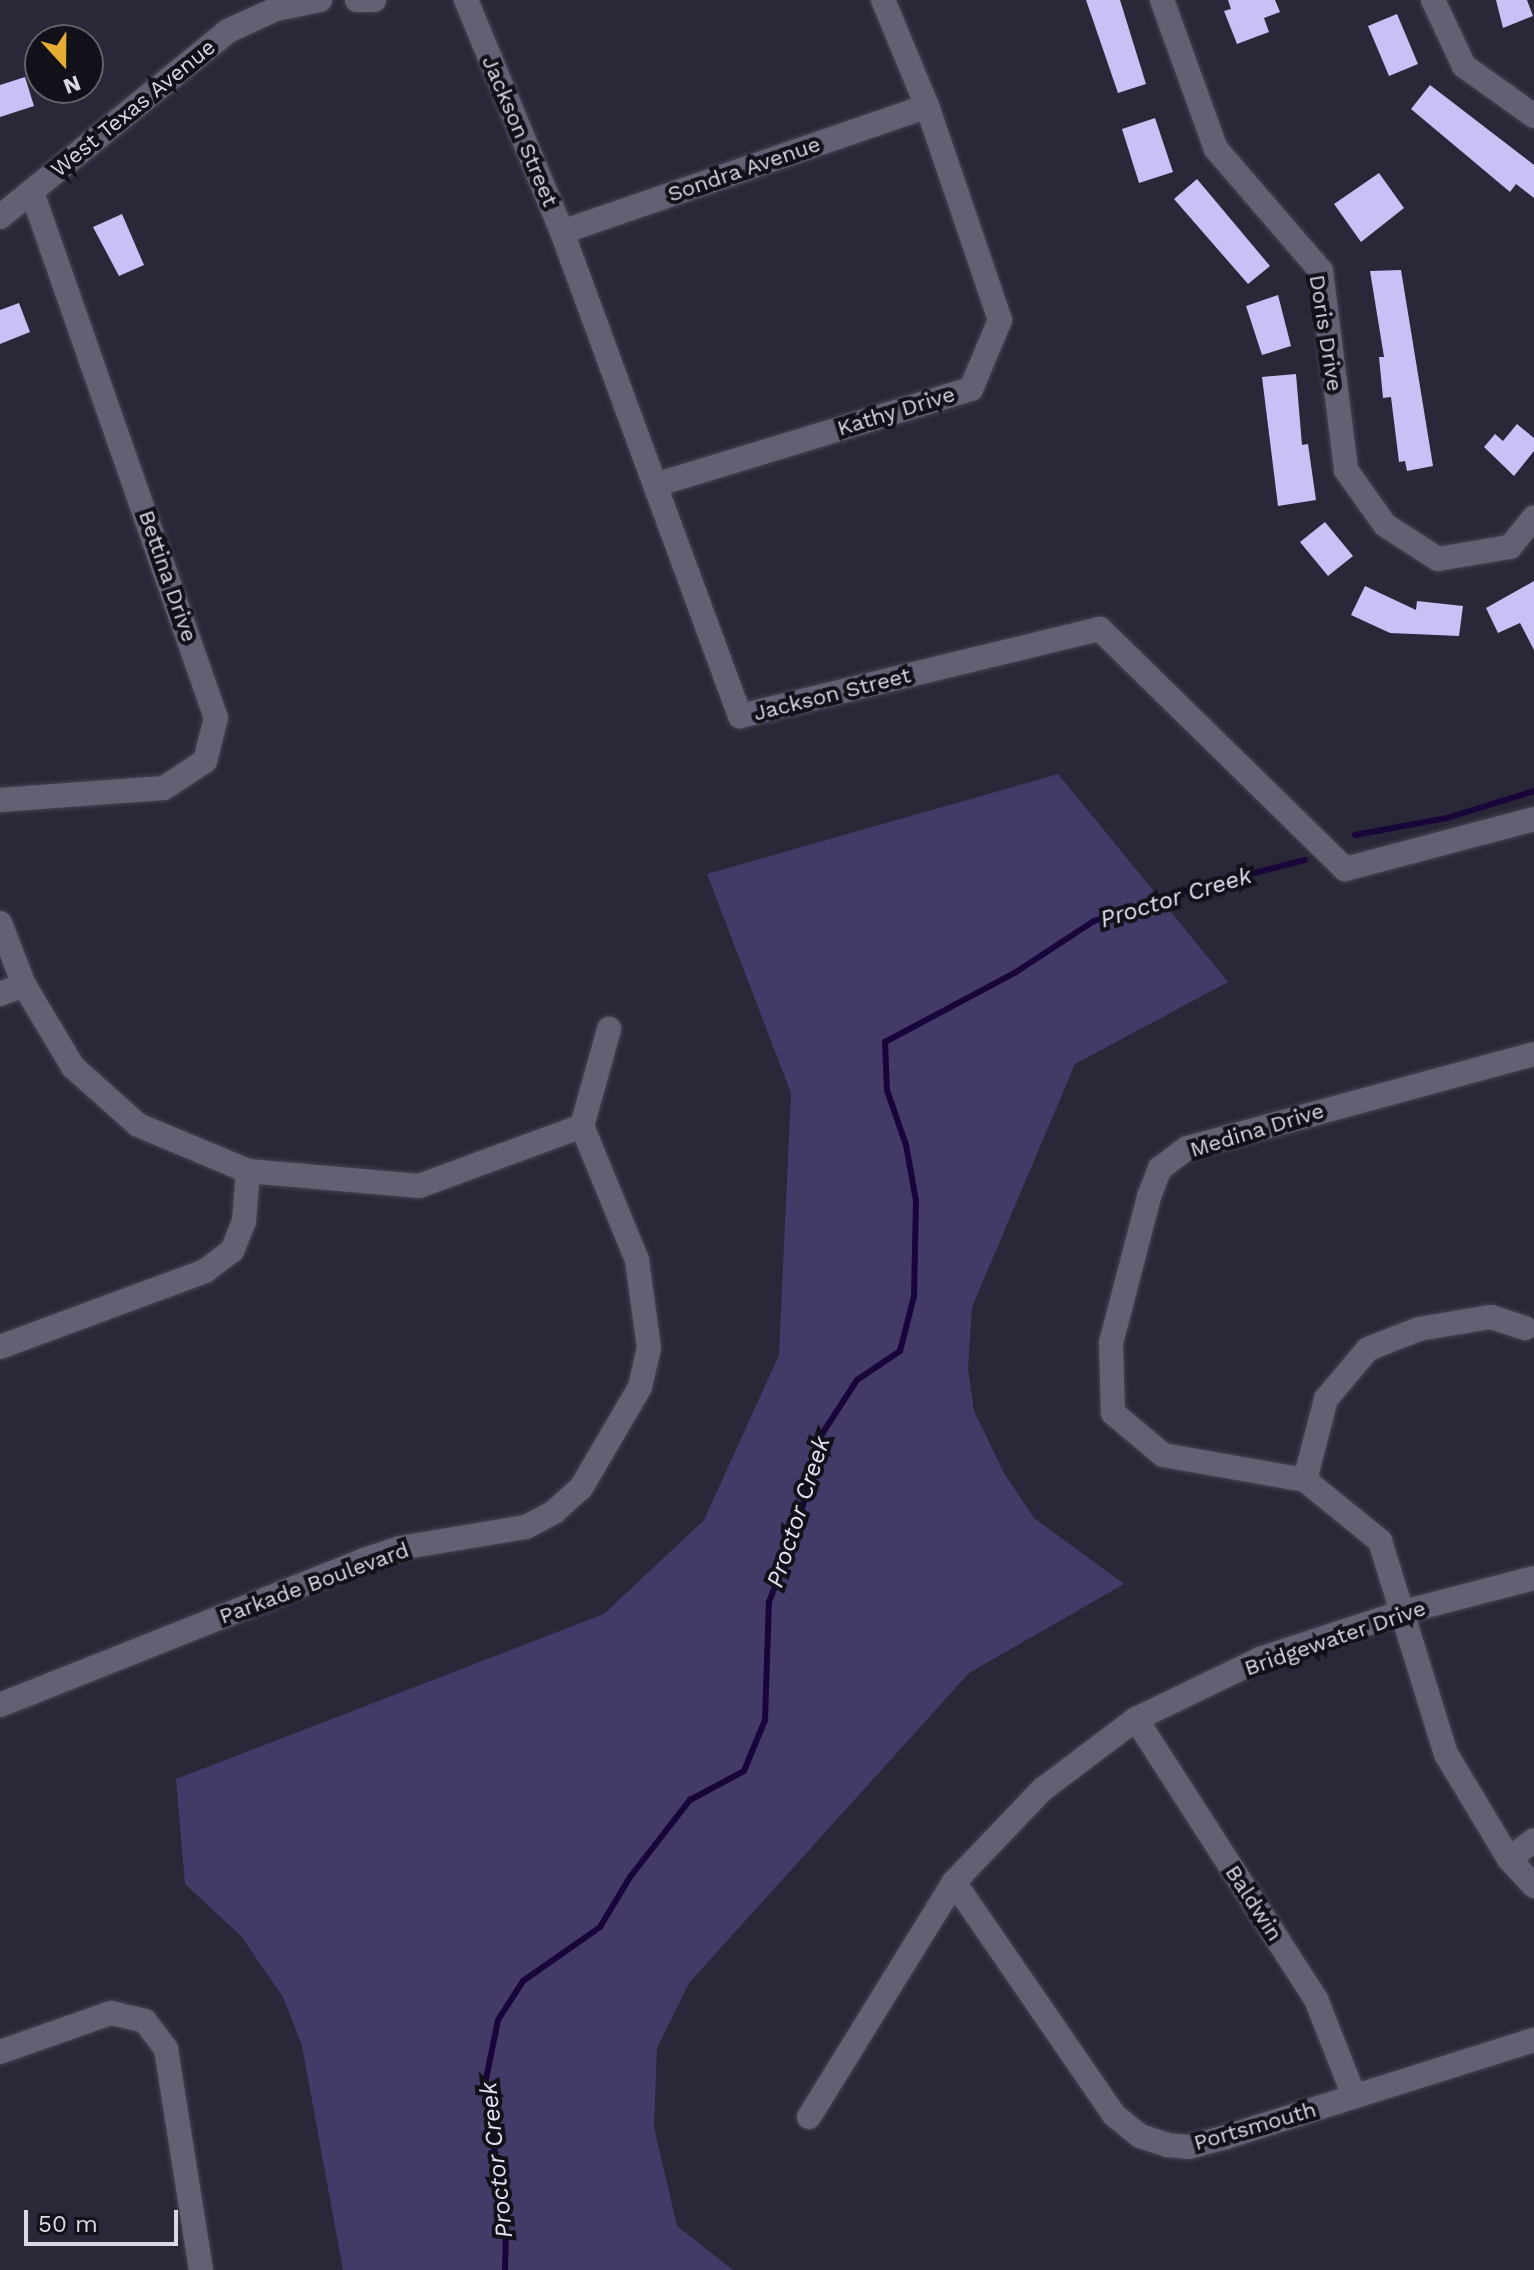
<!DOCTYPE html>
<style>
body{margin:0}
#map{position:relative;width:1534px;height:2270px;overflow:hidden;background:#292738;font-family:"Work Sans",sans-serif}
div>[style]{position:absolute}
.green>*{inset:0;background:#443a68}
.stream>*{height:6px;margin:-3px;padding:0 3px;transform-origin:3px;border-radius:3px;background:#18053a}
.building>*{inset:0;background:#c9c0f6}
.roads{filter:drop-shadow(0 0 2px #464352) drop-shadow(0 0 2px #464352)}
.minor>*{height:24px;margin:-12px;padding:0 12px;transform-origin:12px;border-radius:12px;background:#636074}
span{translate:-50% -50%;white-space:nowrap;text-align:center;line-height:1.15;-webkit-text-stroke:8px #121119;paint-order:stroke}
.street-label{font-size:22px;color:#d9d8e4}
.water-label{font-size:24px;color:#e3e1f3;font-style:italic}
.north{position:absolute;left:24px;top:24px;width:80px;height:80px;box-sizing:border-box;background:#121119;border:2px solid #62616a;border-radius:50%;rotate:159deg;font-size:22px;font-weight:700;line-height:32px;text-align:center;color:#d9d8e4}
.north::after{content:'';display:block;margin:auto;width:28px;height:36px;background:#e5ad35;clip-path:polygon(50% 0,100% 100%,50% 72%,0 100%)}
.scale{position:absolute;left:24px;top:2210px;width:154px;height:36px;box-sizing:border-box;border:4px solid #d9d8e4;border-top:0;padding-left:10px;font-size:24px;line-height:28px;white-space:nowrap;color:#d9d8e4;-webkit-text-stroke:6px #121119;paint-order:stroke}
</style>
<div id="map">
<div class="green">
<div style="clip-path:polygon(1058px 774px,1228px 982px,1075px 1064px,972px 1307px,968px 1369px,974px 1411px,1004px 1473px,1034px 1518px,1124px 1584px,969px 1673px,689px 1983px,657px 2048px,654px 2127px,677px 2226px,733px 2270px,343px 2270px,302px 2046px,283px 1997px,241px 1936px,185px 1884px,176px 1779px,604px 1614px,704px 1520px,779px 1355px,791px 1093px,707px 874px)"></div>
</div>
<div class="stream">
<div style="left:1355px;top:835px;width:94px;rotate:-10.5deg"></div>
<div style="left:1447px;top:818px;width:91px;rotate:-17.2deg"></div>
<div style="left:505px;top:2270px;width:40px;rotate:-88.6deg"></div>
<div style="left:506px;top:2230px;width:148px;rotate:-98.2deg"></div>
<div style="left:485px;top:2084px;width:65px;rotate:-78.5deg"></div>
<div style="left:498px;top:2020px;width:46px;rotate:-57.3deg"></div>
<div style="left:523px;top:1981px;width:94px;rotate:-35deg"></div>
<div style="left:600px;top:1927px;width:58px;rotate:-59deg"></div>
<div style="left:630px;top:1877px;width:98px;rotate:-52.1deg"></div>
<div style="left:690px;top:1800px;width:61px;rotate:-28.2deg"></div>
<div style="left:744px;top:1771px;width:55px;rotate:-67.6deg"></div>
<div style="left:765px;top:1720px;width:118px;rotate:-88.1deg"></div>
<div style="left:769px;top:1602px;width:76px;rotate:-69.2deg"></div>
<div style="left:796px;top:1531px;width:100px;rotate:-75deg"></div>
<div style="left:822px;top:1434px;width:64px;rotate:-57.1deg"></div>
<div style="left:857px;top:1380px;width:52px;rotate:-34deg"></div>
<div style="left:900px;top:1351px;width:57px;rotate:-75.7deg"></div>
<div style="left:914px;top:1296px;width:95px;rotate:-88.8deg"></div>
<div style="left:916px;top:1201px;width:57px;rotate:-100.1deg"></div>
<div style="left:906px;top:1145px;width:58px;rotate:-109.1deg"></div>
<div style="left:887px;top:1090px;width:48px;rotate:-92.4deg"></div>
<div style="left:885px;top:1042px;width:149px;rotate:-28.1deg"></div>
<div style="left:1016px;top:972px;width:93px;rotate:-33.2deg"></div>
<div style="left:1094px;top:921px;width:92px;rotate:-18.4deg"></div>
<div style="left:1181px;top:892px;width:128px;rotate:-14.5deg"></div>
</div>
<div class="building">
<div style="clip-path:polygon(1086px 0,1120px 0,1146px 84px,1118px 93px)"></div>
<div style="clip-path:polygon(1228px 0,1275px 0,1280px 12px,1264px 18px,1269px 32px,1237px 44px,1224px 11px,1231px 9px)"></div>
<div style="clip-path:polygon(1496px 0,1527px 0,1533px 16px,1503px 28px)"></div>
<div style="clip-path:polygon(1397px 14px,1418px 64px,1389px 76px,1368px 26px)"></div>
<div style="clip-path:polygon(25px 77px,34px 106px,0 117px,0 85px)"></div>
<div style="clip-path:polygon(1430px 85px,1534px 165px,1534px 198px,1516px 184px,1510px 192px,1411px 109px)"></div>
<div style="clip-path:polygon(1155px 118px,1173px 172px,1139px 183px,1122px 129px)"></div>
<div style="clip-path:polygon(1379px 173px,1404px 208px,1361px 242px,1334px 204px)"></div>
<div style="clip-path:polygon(1197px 179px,1270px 266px,1248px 284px,1174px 199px)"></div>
<div style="clip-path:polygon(122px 214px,144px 265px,119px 276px,93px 227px)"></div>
<div style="clip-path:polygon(1401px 270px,1433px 466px,1407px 471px,1405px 461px,1399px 462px,1391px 397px,1383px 398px,1379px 357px,1384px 357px,1370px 271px)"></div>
<div style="clip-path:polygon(1278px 295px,1291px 346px,1262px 355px,1246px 306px)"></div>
<div style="clip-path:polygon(19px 303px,30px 332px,0 344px,0 310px)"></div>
<div style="clip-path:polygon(1296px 374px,1302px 445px,1308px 444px,1316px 500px,1278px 506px,1262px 377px)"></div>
<div style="clip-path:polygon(1517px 424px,1534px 438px,1534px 451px,1514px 476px,1484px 447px,1495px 434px,1503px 441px)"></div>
<div style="clip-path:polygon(1325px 522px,1353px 556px,1328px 576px,1300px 542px)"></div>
<div style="clip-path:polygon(1534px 581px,1534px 650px,1520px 623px,1498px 633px,1486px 608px)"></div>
<div style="clip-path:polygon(1365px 586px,1416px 610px,1417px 601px,1463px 606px,1459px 636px,1390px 633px,1351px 615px)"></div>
</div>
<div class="roads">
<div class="minor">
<div style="left:357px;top:0;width:17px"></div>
<div style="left:466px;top:0;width:251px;rotate:67.5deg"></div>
<div style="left:562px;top:232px;width:516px;rotate:69.81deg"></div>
<div style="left:740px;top:716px;width:370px;rotate:-13.6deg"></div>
<div style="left:1100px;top:629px;width:343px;rotate:44.4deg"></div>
<div style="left:1345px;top:869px;width:196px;rotate:-14.8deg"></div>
<div style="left:1162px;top:0;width:158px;rotate:70.1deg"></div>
<div style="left:1216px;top:149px;width:161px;rotate:49.3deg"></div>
<div style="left:1321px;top:271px;width:201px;rotate:82.8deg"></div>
<div style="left:1346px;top:470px;width:67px;rotate:54.7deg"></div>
<div style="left:1385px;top:525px;width:63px;rotate:32.7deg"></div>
<div style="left:1438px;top:559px;width:73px;rotate:-9.5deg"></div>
<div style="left:1510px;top:547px;width:38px;rotate:-51deg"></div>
<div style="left:1433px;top:0;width:73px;rotate:64.8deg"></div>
<div style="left:1464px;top:66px;width:86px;rotate:35.5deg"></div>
<div style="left:0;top:217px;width:294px;rotate:-39.2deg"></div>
<div style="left:228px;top:31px;width:53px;rotate:-24.6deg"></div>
<div style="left:276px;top:9px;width:45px;rotate:-11.6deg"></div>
<div style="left:562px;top:232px;width:386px;rotate:-19deg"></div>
<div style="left:655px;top:485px;width:330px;rotate:-16.9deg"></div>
<div style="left:971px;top:389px;width:75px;rotate:-67.2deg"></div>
<div style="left:1000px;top:320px;width:226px;rotate:-108.8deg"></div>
<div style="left:927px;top:106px;width:115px;rotate:-112.5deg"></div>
<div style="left:0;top:800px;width:164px;rotate:-4.2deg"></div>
<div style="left:164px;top:788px;width:49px;rotate:-33.4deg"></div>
<div style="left:205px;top:761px;width:44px;rotate:-75.7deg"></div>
<div style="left:216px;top:718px;width:557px;rotate:-109.28deg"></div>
<div style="left:0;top:923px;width:66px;rotate:68.8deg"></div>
<div style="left:24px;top:985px;width:96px;rotate:59.1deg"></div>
<div style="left:73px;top:1067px;width:87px;rotate:41.7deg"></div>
<div style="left:138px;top:1125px;width:119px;rotate:22.7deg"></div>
<div style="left:248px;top:1171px;width:172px;rotate:5deg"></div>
<div style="left:419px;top:1186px;width:174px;rotate:-20.2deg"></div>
<div style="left:0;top:994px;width:26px;rotate:-21deg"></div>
<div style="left:1534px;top:1054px;width:360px;rotate:164.8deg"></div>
<div style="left:1187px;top:1148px;width:34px;rotate:143deg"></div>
<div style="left:1160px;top:1168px;width:31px;rotate:111deg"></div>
<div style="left:1149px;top:1197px;width:151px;rotate:104.6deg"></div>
<div style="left:1111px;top:1343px;width:70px;rotate:88.4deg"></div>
<div style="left:1113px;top:1413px;width:65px;rotate:40deg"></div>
<div style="left:1163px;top:1455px;width:144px;rotate:10deg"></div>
<div style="left:1305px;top:1480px;width:97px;rotate:39.1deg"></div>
<div style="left:1380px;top:1541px;width:223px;rotate:72.8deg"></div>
<div style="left:1446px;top:1754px;width:122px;rotate:59deg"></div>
<div style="left:1509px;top:1859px;width:37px;rotate:47deg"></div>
<div style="left:582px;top:1126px;width:101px;rotate:-74.4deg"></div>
<div style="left:0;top:1347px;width:219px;rotate:-20.3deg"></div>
<div style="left:205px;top:1271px;width:34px;rotate:-37deg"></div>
<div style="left:232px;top:1251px;width:32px;rotate:-68deg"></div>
<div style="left:244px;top:1221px;width:50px;rotate:-85.4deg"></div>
<div style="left:1305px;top:1480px;width:84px;rotate:-75.5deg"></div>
<div style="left:1326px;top:1399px;width:65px;rotate:-50deg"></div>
<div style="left:1368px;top:1349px;width:55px;rotate:-21.4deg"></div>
<div style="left:1419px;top:1329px;width:73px;rotate:-9.5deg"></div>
<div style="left:1491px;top:1317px;width:36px;rotate:18deg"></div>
<div style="left:0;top:1705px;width:392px;rotate:-21.7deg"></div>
<div style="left:364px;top:1560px;width:38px;rotate:-18deg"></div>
<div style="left:400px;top:1548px;width:128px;rotate:-9.5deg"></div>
<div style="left:526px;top:1527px;width:32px;rotate:-28deg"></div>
<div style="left:554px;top:1512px;width:36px;rotate:-42deg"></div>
<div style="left:581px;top:1488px;width:117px;rotate:-59.7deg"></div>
<div style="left:640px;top:1387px;width:40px;rotate:-77deg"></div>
<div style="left:649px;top:1348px;width:89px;rotate:-97.8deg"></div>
<div style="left:637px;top:1260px;width:145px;rotate:-112.3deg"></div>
<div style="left:1136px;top:1719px;width:333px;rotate:57.3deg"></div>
<div style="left:1316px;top:1999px;width:104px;rotate:68.6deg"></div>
<div style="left:1509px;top:1859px;width:31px;rotate:-37deg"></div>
<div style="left:954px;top:1882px;width:283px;rotate:55.5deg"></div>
<div style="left:1114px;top:2115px;width:33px;rotate:39deg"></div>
<div style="left:1140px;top:2136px;width:28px;rotate:18deg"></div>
<div style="left:1167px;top:2145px;width:22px;rotate:5deg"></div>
<div style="left:1189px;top:2147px;width:38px;rotate:-15deg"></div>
<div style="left:1226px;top:2137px;width:323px;rotate:-17.5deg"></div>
<div style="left:0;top:2052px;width:118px;rotate:-19.4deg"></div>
<div style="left:111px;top:2013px;width:35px;rotate:13deg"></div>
<div style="left:145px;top:2021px;width:35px;rotate:53deg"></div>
<div style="left:166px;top:2049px;width:224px;rotate:81deg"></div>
<div style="left:809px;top:2117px;width:276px;rotate:-58.3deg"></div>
<div style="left:954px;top:1882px;width:129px;rotate:-46.3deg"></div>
<div style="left:1043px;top:1789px;width:116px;rotate:-37deg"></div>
<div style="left:1136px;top:1719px;width:138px;rotate:-25.8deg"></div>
<div style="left:1260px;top:1659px;width:151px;rotate:-18.2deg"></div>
<div style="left:1403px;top:1612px;width:135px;rotate:-14.5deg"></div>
</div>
</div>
<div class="street-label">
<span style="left:133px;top:108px;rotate:-39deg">West Texas Avenue</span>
<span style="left:520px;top:131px;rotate:67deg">Jackson Street</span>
<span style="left:744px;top:169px;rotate:-19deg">Sondra Avenue</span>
<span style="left:1326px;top:333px;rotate:81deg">Doris Drive</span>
<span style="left:896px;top:411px;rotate:-17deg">Kathy Drive</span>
<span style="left:168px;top:576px;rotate:71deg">Bettina Drive</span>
<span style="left:832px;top:694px;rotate:-14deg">Jackson Street</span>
<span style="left:1257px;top:1130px;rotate:-17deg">Medina Drive</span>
<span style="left:314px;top:1583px;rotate:-20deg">Parkade Boulevard</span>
<span style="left:1335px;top:1638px;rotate:-19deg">Bridgewater Drive</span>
<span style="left:1254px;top:1903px;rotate:57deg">Baldwin</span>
<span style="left:1255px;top:2126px;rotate:-16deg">Portsmouth</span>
</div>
<div class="water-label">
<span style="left:1176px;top:898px;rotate:-17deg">Proctor Creek</span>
<span style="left:799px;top:1512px;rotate:-72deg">Proctor Creek</span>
<span style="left:497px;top:2160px;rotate:-96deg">Proctor Creek</span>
</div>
<div class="north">N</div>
<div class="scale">50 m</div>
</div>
